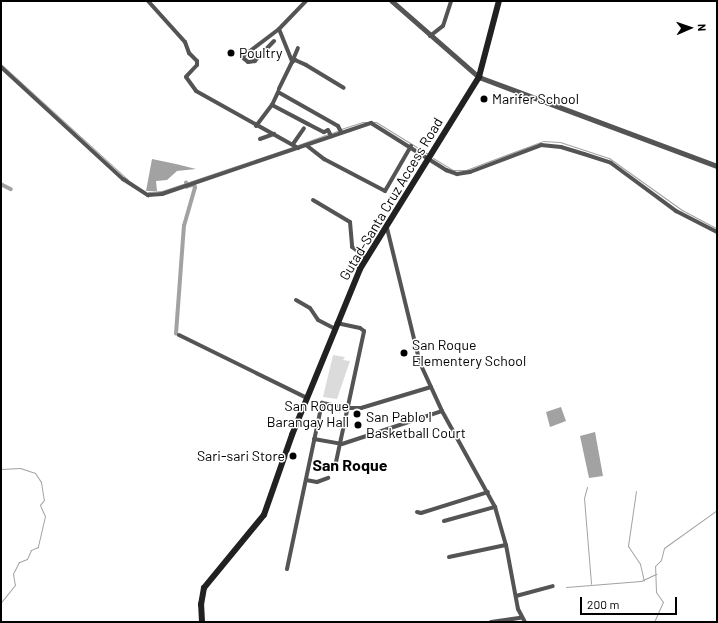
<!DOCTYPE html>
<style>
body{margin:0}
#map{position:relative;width:718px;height:623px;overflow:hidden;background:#fff;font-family:Barlow,sans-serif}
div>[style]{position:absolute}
.green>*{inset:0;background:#dbdbdb}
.water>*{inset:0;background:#a2a2a2}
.stream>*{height:1px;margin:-0.5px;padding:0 0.5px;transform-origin:0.5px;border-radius:0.5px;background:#a2a2a2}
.canal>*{height:3.5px;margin:-1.75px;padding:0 1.75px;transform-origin:1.75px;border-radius:1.75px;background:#a2a2a2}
.minor>*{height:4px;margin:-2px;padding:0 2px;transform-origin:2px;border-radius:2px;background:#545454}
.tertiary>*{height:4.5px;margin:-2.25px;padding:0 2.25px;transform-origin:2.25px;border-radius:2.25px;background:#545454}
.secondary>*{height:5.5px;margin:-2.75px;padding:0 2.75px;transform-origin:2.75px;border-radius:2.75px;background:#212121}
.dots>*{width:11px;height:11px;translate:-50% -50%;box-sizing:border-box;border:2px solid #fff;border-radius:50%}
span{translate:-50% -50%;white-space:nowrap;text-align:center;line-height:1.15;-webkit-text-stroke:3px #fff;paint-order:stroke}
.poi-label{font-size:14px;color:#000}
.left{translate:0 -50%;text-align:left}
.right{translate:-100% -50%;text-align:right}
.street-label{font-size:14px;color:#000}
.quarter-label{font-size:16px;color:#000;font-weight:700}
.frame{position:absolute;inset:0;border:2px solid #000;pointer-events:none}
.north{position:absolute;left:670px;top:8px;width:40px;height:40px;-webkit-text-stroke:3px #fff;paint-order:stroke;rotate:88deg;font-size:11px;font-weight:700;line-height:16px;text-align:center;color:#000}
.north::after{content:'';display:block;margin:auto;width:14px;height:18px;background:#000;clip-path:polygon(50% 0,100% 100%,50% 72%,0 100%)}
.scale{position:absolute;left:580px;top:597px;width:97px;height:18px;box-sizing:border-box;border:2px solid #000;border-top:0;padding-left:5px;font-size:12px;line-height:14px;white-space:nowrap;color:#000;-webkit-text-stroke:3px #fff;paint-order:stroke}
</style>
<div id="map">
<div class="green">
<div style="clip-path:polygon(333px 355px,345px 357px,343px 360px,350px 361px,337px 399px,323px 397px)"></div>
</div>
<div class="water">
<div style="clip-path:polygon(152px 159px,176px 164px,196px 169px,177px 171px,167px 180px,156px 181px,157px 191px,146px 191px)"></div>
<div style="clip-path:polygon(561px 407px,566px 421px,550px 427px,546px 412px)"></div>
<div style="clip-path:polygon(595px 432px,603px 476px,589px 478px,580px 436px)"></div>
</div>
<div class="stream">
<div style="left:1px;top:64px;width:172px;rotate:42.4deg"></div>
<div style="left:341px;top:129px;width:22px;rotate:-18deg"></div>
<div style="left:362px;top:122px;width:14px"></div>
<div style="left:376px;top:122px;width:61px;rotate:31.6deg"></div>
<div style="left:332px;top:133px;width:8px;rotate:-23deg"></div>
<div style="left:298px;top:145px;width:32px;rotate:-20deg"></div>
<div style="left:433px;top:158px;width:23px;rotate:31deg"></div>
<div style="left:453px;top:170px;width:13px"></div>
<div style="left:466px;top:170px;width:82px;rotate:-20.6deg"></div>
<div style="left:543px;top:141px;width:17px;rotate:3deg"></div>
<div style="left:560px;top:142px;width:52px;rotate:18.1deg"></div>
<div style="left:609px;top:158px;width:90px;rotate:35.5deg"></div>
<div style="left:682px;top:210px;width:40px;rotate:28deg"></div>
<div style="left:148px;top:192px;width:14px;rotate:-4deg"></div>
<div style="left:162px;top:191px;width:138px;rotate:-18.6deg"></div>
<div style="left:1px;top:469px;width:19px;rotate:-3deg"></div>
<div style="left:20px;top:468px;width:16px;rotate:18deg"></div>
<div style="left:35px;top:473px;width:11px;rotate:56deg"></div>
<div style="left:41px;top:482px;width:18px;rotate:81deg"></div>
<div style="left:44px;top:500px;width:6px;rotate:129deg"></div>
<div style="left:40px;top:505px;width:12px;rotate:66deg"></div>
<div style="left:45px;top:516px;width:32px;rotate:103deg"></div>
<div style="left:38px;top:547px;width:8px;rotate:157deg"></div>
<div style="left:31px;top:550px;width:10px;rotate:114deg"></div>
<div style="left:27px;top:559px;width:9px;rotate:159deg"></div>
<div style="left:19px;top:562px;width:13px;rotate:117deg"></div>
<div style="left:13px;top:574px;width:11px;rotate:80deg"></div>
<div style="left:15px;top:585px;width:22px;rotate:129deg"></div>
<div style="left:587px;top:487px;width:11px;rotate:105deg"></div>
<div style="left:584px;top:498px;width:86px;rotate:85.3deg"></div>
<div style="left:636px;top:491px;width:56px;rotate:98.3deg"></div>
<div style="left:628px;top:546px;width:22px;rotate:56deg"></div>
<div style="left:640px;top:564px;width:17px;rotate:77deg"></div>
<div style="left:566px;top:587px;width:75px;rotate:-4.6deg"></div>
<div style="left:641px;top:581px;width:17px;rotate:-25deg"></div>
<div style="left:654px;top:622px;width:22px;rotate:-66deg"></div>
<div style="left:663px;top:602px;width:12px;rotate:-125deg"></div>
<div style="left:656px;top:592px;width:26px;rotate:-92deg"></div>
<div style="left:655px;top:566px;width:8px;rotate:-45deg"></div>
<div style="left:661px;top:560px;width:12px;rotate:-76deg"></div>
<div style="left:664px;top:548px;width:65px;rotate:-35.6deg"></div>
</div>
<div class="canal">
<div style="left:1px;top:184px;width:11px;rotate:27deg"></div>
<div style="left:176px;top:334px;width:108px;rotate:-85.8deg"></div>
<div style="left:184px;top:226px;width:40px;rotate:-74deg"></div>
<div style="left:195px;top:188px;width:3px;rotate:-108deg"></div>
<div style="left:194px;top:185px;width:7px;rotate:164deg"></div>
<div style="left:187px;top:187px;width:4px;rotate:-104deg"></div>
</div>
<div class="minor">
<div style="left:148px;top:1px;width:55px;rotate:47.9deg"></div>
<div style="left:185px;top:42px;width:12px;rotate:70deg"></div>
<div style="left:189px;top:53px;width:11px;rotate:45deg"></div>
<div style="left:197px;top:61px;width:4px;rotate:90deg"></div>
<div style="left:197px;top:65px;width:16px;rotate:133deg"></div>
<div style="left:186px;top:77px;width:17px;rotate:54deg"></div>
<div style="left:196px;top:91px;width:117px;rotate:29.2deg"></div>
<div style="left:279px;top:29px;width:35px;rotate:68deg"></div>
<div style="left:292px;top:62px;width:30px;rotate:116deg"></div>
<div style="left:430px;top:36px;width:16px;rotate:-38deg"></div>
<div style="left:443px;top:26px;width:26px;rotate:-72deg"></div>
<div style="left:274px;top:41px;width:28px;rotate:134deg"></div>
<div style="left:255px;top:61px;width:7px;rotate:172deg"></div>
<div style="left:248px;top:62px;width:8px;rotate:-140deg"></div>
<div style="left:242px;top:57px;width:46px;rotate:-37.1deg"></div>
<div style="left:279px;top:29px;width:39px;rotate:-46deg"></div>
<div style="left:292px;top:62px;width:4px;rotate:-34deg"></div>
<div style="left:295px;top:60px;width:12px;rotate:24deg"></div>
<div style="left:306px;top:65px;width:44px;rotate:31.2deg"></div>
<div style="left:292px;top:62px;width:15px;rotate:-67deg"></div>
<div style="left:1px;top:67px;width:166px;rotate:42.6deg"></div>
<div style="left:123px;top:179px;width:30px;rotate:33deg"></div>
<div style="left:148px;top:195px;width:14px;rotate:-4deg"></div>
<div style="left:162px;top:194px;width:221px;rotate:-18.8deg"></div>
<div style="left:371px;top:123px;width:89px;rotate:32.1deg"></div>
<div style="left:446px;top:170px;width:12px;rotate:20deg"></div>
<div style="left:457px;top:174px;width:13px;rotate:-9deg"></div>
<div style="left:470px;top:172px;width:76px;rotate:-20.8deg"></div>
<div style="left:541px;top:145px;width:20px;rotate:6deg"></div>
<div style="left:561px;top:147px;width:24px;rotate:17deg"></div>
<div style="left:584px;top:154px;width:28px;rotate:18deg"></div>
<div style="left:611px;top:163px;width:81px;rotate:36.4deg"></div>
<div style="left:676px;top:211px;width:46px;rotate:27.1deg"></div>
<div style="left:272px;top:105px;width:41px;rotate:27.8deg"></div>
<div style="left:308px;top:124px;width:18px;rotate:27deg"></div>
<div style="left:324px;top:132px;width:4px;rotate:-27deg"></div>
<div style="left:328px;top:130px;width:7px;rotate:63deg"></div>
<div style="left:256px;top:126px;width:26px;rotate:-53deg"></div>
<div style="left:272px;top:105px;width:14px;rotate:-65deg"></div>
<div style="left:278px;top:92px;width:69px;rotate:29.5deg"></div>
<div style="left:338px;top:126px;width:7px;rotate:63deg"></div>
<div style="left:260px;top:139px;width:15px;rotate:-20deg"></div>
<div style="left:293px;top:144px;width:19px;rotate:-55deg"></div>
<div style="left:306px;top:145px;width:23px;rotate:38deg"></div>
<div style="left:324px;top:159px;width:69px;rotate:27.7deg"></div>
<div style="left:385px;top:191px;width:52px;rotate:-60deg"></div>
<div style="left:313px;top:200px;width:43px;rotate:30.7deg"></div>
<div style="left:350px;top:222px;width:25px;rotate:85deg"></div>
<div style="left:352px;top:247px;width:19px;rotate:36deg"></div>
<div style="left:387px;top:228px;width:139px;rotate:76.3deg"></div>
<div style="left:420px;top:363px;width:53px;rotate:65.4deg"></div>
<div style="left:442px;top:411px;width:110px;rotate:61.1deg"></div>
<div style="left:495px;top:507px;width:40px;rotate:74deg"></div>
<div style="left:506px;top:545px;width:65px;rotate:79.4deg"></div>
<div style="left:518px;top:609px;width:15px;rotate:62deg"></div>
<div style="left:296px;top:300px;width:16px;rotate:30deg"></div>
<div style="left:310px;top:308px;width:14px;rotate:56deg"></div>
<div style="left:318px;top:320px;width:18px;rotate:27deg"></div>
<div style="left:179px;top:335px;width:143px;rotate:26.2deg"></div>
<div style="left:314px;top:439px;width:28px;rotate:10deg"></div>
<div style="left:342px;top:444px;width:105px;rotate:-18.3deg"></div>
<div style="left:336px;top:462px;width:134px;rotate:-77.9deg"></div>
<div style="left:364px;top:331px;width:5px;rotate:-143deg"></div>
<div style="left:360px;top:328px;width:24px;rotate:-168deg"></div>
<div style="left:306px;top:480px;width:11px;rotate:10deg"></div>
<div style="left:317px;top:482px;width:12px;rotate:-20deg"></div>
<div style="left:417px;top:512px;width:4px;rotate:14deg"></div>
<div style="left:421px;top:513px;width:70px;rotate:-17.4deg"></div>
<div style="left:444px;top:521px;width:53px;rotate:-15.4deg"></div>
<div style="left:449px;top:557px;width:58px;rotate:-11.9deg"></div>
<div style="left:287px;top:569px;width:170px;rotate:-78.1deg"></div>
<div style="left:322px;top:403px;width:26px;rotate:11deg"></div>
<div style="left:348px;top:408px;width:13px"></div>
<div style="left:361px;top:408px;width:73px;rotate:-16.7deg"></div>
<div style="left:516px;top:596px;width:38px;rotate:-15deg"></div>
<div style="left:491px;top:622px;width:30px;rotate:-8deg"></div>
</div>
<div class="tertiary">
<div style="left:392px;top:1px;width:116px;rotate:41.1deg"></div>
<div style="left:479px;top:77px;width:254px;rotate:20.5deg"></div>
</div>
<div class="secondary">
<div style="left:202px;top:622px;width:17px;rotate:-93deg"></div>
<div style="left:201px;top:605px;width:17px;rotate:-80deg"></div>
<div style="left:204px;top:588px;width:94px;rotate:-50.6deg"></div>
<div style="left:264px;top:515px;width:85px;rotate:-70.7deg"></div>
<div style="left:292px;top:435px;width:179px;rotate:-67.7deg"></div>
<div style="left:360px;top:269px;width:226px;rotate:-58.2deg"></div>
<div style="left:479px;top:77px;width:79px;rotate:-75.3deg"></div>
</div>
<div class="dots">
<div style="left:231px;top:53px;background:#000"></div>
<div style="left:484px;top:99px;background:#000"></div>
<div style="left:404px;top:353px;background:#000"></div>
<div style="left:357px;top:414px;background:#000"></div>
<div style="left:358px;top:425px;background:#000"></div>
<div style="left:293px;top:456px;background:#000"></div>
</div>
<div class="poi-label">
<span class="left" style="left:239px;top:53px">Poultry</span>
<span class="left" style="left:492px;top:99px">Marifer School</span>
<span class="left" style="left:412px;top:353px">San Roque<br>Elementery School</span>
<span class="right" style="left:349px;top:414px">San Roque<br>Barangay Hall</span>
<span class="left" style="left:366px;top:425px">San Pablo I<br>Basketball Court</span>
<span class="right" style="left:285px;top:456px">Sari-sari Store</span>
</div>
<div class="street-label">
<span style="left:391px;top:199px;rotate:-59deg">Gutad-Santa Cruz Access Road</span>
</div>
<div class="quarter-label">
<span style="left:350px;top:465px">San Roque</span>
</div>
<div class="frame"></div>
<div class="north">N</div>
<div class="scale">200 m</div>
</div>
